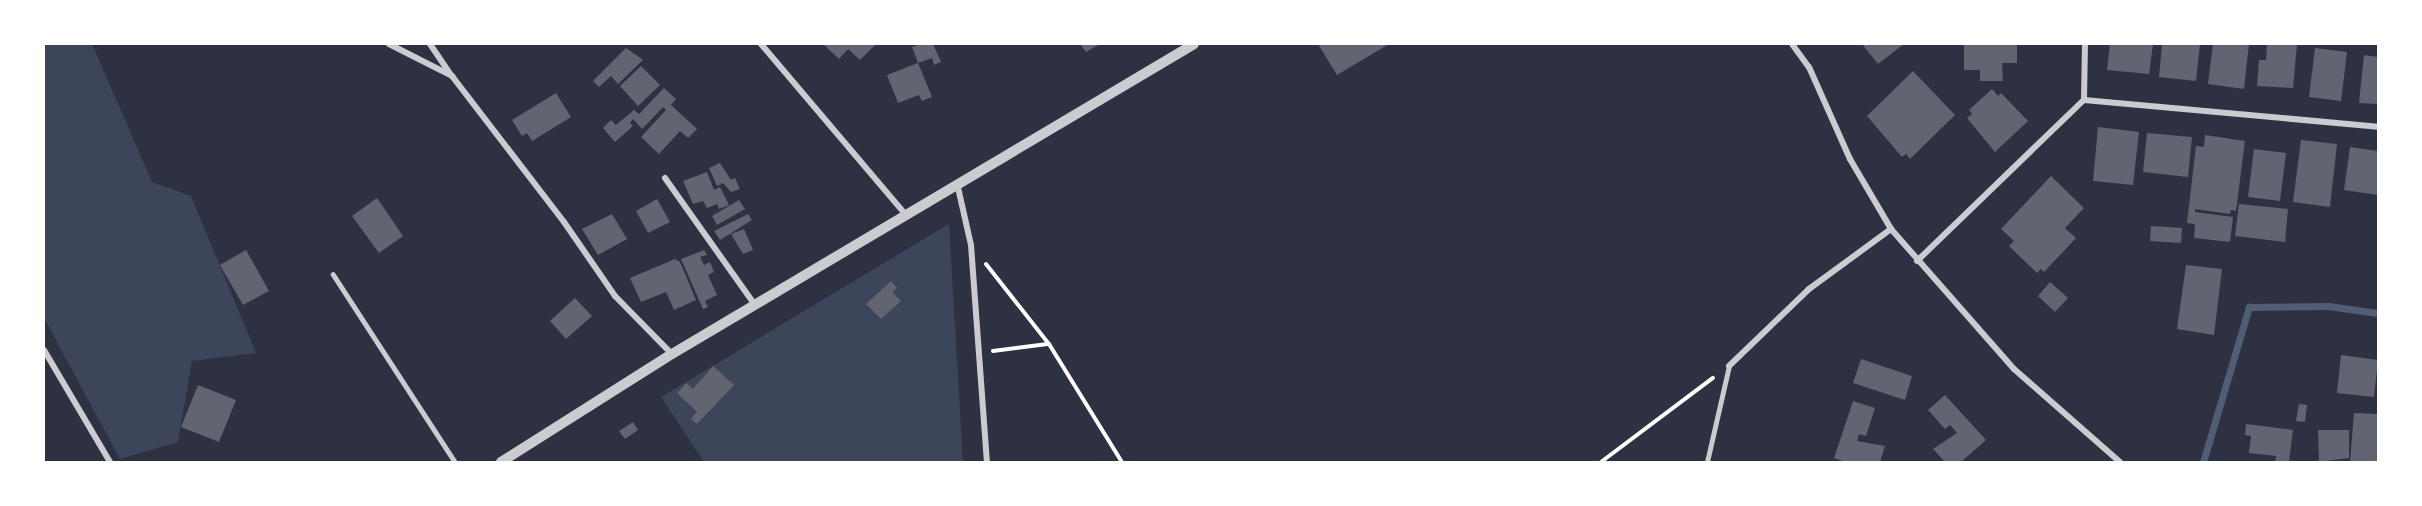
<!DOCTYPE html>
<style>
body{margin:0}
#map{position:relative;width:2422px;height:506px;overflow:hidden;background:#2d3142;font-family:"Work Sans",sans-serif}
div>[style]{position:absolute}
.green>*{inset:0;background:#3c4559}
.stream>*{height:7px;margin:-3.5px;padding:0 3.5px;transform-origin:3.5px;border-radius:3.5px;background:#4f5d75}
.building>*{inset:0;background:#626471}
.path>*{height:4px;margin:-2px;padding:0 2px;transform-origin:2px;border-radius:2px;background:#fff}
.service>*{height:4.5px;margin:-2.25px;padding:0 2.25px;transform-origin:2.25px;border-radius:2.25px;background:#caccd0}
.minor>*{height:6px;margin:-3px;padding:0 3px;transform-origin:3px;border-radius:3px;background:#caccd0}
.tertiary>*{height:10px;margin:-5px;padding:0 5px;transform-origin:5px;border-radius:5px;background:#caccd0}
span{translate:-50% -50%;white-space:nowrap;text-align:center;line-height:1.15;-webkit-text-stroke:4.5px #fff;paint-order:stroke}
.frame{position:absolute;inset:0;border:45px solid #fff;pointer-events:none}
</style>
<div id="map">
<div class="green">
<div style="clip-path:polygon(44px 44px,92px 44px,152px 182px,191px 196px,256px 353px,192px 361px,178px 442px,120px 459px,44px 318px)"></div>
<div style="clip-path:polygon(949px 224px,963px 462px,704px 462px,661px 397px)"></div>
</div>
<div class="stream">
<div style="left:2203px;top:462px;width:162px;rotate:-73.5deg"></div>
<div style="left:2249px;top:307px;width:79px;rotate:-0.7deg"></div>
<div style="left:2328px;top:306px;width:50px;rotate:8deg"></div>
</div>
<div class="building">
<div style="clip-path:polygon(823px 44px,876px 44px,860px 60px,848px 49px,839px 59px)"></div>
<div style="clip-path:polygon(921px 44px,933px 44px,941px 62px,934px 65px,932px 58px,918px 63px,912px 47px)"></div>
<div style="clip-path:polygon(1080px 44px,1100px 44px,1086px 52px)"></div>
<div style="clip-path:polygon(1318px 44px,1389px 44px,1337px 75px)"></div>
<div style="clip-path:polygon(1862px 44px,1904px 44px,1878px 64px)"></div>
<div style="clip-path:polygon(1964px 44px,2017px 44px,2017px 63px,2002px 63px,2003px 81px,1980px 81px,1980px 70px,1964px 70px)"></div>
<div style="clip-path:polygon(2110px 44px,2153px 44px,2149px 74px,2107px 70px)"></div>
<div style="clip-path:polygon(2162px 44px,2200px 44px,2196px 81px,2159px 77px)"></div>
<div style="clip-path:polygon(2213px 44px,2249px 44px,2244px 89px,2208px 84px)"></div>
<div style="clip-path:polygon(2267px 44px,2297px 44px,2293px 88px,2257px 86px,2259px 60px,2266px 60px)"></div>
<div style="clip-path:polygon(626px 48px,643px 60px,618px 84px,611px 76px,599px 87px,593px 81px)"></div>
<div style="clip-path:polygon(2315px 48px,2347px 52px,2341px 101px,2309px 97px)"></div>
<div style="clip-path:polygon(2364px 55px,2378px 57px,2378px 104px,2359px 103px)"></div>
<div style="clip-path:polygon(918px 63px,932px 97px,922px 101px,919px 95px,898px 103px,887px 75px)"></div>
<div style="clip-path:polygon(641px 66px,660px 85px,638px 106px,620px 86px)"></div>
<div style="clip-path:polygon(1913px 71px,1955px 115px,1910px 159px,1906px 154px,1902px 157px,1867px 116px)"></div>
<div style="clip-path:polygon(664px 88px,676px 99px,671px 105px,697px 129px,688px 138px,680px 131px,659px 154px,641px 137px,666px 110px,663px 107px,642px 129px,633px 119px,630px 123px,633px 126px,615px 142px,603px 128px,611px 120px,616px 125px,634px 110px,639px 114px)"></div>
<div style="clip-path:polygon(1992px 89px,1998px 96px,2001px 93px,2028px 121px,1995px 152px,1967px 118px,1972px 114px,1969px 110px)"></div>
<div style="clip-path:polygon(556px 93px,571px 117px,532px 141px,527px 133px,522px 136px,512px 120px)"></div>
<div style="clip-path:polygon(2098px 127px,2139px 132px,2133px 185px,2093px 181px)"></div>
<div style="clip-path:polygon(2147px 133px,2192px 137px,2188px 177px,2143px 172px)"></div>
<div style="clip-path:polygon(2205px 135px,2245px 141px,2236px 211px,2231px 210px,2230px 214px,2195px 209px,2195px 212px,2233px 217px,2230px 242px,2194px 238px,2195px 224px,2187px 223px,2196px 146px,2204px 147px)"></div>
<div style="clip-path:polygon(2301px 140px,2337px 144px,2330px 207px,2293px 202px)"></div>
<div style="clip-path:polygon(2350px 147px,2378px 151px,2378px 195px,2344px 190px)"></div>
<div style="clip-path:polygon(2254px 149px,2286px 153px,2280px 201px,2248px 197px)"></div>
<div style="clip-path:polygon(720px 163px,731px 180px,735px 178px,740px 189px,731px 192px,723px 183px,717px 186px,709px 168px)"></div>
<div style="clip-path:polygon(707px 172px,714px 190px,720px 187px,729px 205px,719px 209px,717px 204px,707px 208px,703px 201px,693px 204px,683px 181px)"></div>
<div style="clip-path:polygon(2051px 176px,2084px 208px,2065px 228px,2076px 238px,2044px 272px,2041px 269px,2037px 273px,2009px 246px,2014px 241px,2001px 229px)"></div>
<div style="clip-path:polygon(377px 198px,403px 236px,379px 253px,352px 216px)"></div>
<div style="clip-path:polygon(657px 199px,670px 222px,648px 233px,636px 211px)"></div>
<div style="clip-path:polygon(739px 200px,745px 209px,717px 225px,712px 216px)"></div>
<div style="clip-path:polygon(2239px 204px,2288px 209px,2285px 242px,2235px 236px)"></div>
<div style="clip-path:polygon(612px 214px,627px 239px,598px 255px,582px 229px)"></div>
<div style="clip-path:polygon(748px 214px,752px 220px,720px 240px,714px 231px)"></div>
<div style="clip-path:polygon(2151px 226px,2182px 228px,2181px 243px,2150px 241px)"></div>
<div style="clip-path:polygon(744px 229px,753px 250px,743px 254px,731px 234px)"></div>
<div style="clip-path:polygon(246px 250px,269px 291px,243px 305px,220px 265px)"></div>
<div style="clip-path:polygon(704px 250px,707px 255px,700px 257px,704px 265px,710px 262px,714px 272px,708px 275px,717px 295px,705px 301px,708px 307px,703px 309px,681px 259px)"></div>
<div style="clip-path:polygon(675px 259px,680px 262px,696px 300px,674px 310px,666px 292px,641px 302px,630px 278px)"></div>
<div style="clip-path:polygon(2186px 265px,2222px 269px,2214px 335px,2177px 329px)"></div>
<div style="clip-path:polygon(891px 281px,897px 288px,892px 292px,901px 301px,881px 319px,866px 304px)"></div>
<div style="clip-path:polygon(2050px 282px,2068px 298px,2055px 312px,2038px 296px)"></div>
<div style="clip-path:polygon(575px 298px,592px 316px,566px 339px,550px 321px)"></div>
<div style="clip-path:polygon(2341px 355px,2378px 360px,2374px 397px,2337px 393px)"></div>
<div style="clip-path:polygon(1861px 359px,1912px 376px,1905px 400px,1853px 383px)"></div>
<div style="clip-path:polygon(713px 366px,734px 385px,697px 424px,691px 419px,697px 412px,677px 393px,686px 383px,693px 389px)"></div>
<div style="clip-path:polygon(198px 385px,236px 400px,219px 442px,181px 427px)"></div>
<div style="clip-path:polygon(1945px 395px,1986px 440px,1961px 462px,1945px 462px,1933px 449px,1957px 433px,1950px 425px,1945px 429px,1928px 410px)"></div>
<div style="clip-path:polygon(1853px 401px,1875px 408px,1866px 436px,1859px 434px,1857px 441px,1885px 446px,1880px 462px,1846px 462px,1834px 458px)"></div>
<div style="clip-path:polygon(2299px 404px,2307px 405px,2305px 422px,2296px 421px)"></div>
<div style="clip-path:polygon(2354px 413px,2378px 414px,2378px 462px,2350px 462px)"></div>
<div style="clip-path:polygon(633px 422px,638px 430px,625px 439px,619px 431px)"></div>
<div style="clip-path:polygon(2246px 424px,2293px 430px,2289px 462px,2275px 462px,2276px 456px,2249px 453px,2251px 436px,2245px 435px)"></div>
<div style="clip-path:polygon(2318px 430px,2349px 430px,2349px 458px,2319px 462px)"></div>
</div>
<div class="path">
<div style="left:986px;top:264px;width:102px;rotate:51.8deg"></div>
<div style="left:1049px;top:344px;width:139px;rotate:58.3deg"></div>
<div style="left:993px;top:351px;width:55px;rotate:-7.3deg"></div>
<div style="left:1601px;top:462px;width:140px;rotate:-36.9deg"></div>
</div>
<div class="service">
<div style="left:333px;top:274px;width:224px;rotate:57deg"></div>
<div style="left:1707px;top:462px;width:98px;rotate:-77.1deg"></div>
</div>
<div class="minor">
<div style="left:389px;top:44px;width:71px;rotate:26.9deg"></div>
<div style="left:452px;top:76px;width:184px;rotate:52.5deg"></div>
<div style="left:564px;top:222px;width:90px;rotate:55.4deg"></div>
<div style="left:615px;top:296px;width:81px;rotate:45.5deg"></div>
<div style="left:430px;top:44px;width:37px;rotate:56deg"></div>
<div style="left:761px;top:44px;width:224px;rotate:49.7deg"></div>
<div style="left:1792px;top:44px;width:29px;rotate:54deg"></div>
<div style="left:1809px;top:67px;width:101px;rotate:66deg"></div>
<div style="left:1850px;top:159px;width:81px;rotate:59.6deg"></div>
<div style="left:1891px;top:229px;width:186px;rotate:48.7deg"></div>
<div style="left:2014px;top:369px;width:141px;rotate:41.3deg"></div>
<div style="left:2084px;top:100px;width:56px;rotate:-89deg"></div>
<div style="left:665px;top:178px;width:156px;rotate:54.7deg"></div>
<div style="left:957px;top:183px;width:64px;rotate:77.3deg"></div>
<div style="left:971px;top:245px;width:218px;rotate:85.8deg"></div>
<div style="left:1917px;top:261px;width:232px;rotate:-44deg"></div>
<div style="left:2084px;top:100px;width:295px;rotate:5.2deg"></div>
<div style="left:44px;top:350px;width:130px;rotate:59.5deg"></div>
<div style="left:1729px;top:366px;width:111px;rotate:-43.9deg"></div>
<div style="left:1809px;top:289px;width:102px;rotate:-36.2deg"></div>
</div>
<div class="tertiary">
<div style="left:501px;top:462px;width:202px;rotate:-32.3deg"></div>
<div style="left:672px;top:354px;width:607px;rotate:-30.7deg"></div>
</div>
<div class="frame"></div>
</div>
